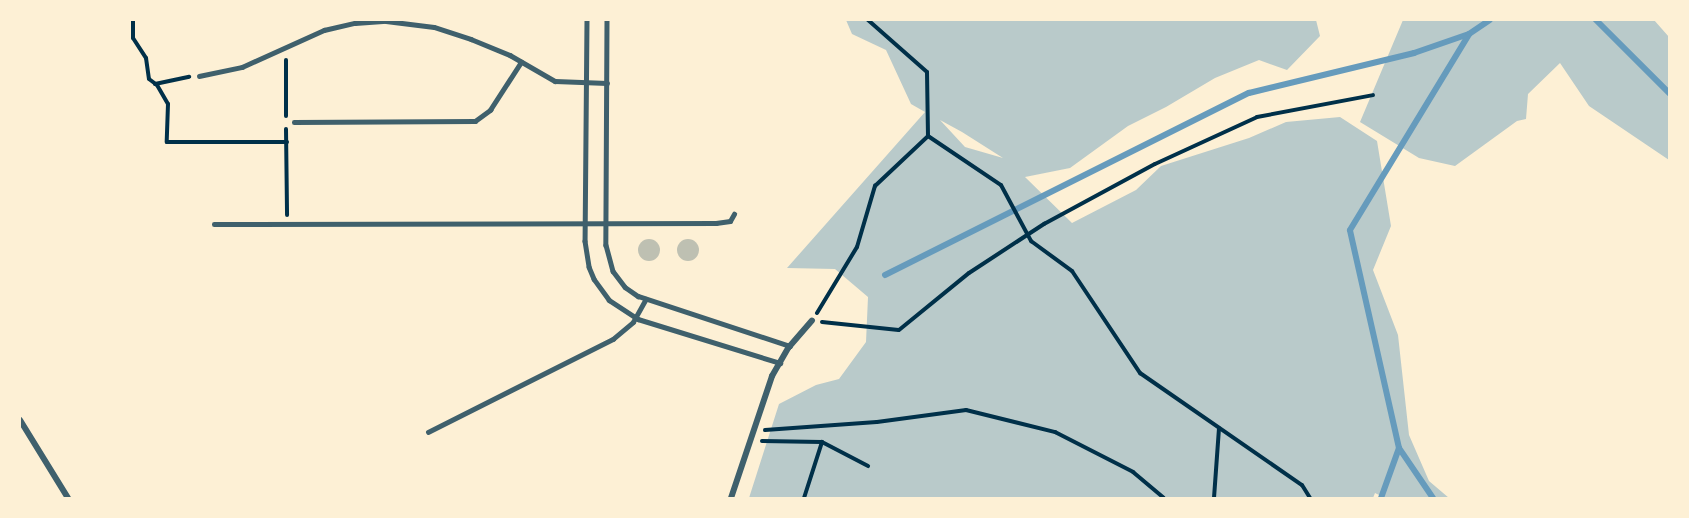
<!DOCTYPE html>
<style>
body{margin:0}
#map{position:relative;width:1689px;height:518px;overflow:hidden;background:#fdf0d5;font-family:Quicksand,sans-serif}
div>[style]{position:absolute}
.green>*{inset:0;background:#b9caca}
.stream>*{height:6px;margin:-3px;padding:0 3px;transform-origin:3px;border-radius:3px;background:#669bbc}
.building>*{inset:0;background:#bec0b2}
.round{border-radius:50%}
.path>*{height:4px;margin:-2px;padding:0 2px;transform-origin:2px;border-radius:2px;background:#003049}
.service>*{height:4.5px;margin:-2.25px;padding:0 2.25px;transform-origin:2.25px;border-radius:2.25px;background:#3f606c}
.minor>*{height:6px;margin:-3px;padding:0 3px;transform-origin:3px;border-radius:3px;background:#3f606c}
span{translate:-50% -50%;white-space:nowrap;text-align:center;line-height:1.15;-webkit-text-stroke:5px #fdf0d5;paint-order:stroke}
.frame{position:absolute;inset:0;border:21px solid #fdf0d5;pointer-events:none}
</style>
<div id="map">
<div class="green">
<div style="clip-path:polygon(evenodd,846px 20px,1316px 20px,1320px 36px,1287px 70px,1259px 60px,1215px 78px,1166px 107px,1128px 126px,1070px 168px,1025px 177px,1072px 223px,1136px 190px,1161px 166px,1249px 138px,1286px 122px,1340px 117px,1377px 141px,1391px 226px,1373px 270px,1398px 335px,1409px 435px,1429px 481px,1449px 498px,1385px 498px,1375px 493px,1373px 498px,749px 498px,779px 404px,816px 385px,839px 379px,866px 342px,868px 297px,835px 269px,787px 268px,925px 112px,911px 104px,886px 50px,852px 34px,846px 20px,940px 120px,962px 132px,1003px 158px,965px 147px,940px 120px)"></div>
<div style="clip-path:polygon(1403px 20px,1654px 20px,1669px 37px,1669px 160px,1589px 106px,1560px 63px,1528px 94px,1526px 119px,1517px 121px,1455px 166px,1419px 158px,1360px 122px)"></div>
</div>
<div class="stream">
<div style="left:1596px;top:20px;width:105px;rotate:45deg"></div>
<div style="left:885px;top:275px;width:407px;rotate:-26.6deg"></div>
<div style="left:1249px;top:93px;width:170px;rotate:-13.6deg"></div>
<div style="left:1414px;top:53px;width:58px;rotate:-19.1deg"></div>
<div style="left:1381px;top:498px;width:53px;rotate:-70.2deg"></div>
<div style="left:1433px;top:498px;width:60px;rotate:-124.2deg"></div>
<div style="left:1399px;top:448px;width:223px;rotate:-102.7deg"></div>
<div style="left:1350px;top:230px;width:229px;rotate:-58.7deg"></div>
<div style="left:1469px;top:34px;width:25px;rotate:-34deg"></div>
</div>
<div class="building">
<div class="round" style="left:677px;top:239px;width:22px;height:22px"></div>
<div class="round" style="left:638px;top:239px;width:22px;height:22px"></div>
</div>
<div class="path">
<div style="left:133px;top:20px;width:18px;rotate:90deg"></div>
<div style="left:133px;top:38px;width:24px;rotate:57deg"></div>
<div style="left:146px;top:58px;width:21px;rotate:82deg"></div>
<div style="left:149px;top:79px;width:10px;rotate:37deg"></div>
<div style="left:157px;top:85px;width:22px;rotate:60deg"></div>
<div style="left:168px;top:104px;width:38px;rotate:92deg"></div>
<div style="left:167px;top:142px;width:120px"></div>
<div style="left:286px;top:60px;width:56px;rotate:90deg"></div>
<div style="left:155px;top:84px;width:35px;rotate:-12deg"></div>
<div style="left:286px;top:129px;width:86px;rotate:89.3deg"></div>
<div style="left:928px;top:136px;width:88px;rotate:33.9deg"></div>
<div style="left:1001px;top:185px;width:64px;rotate:61.8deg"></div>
<div style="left:1031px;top:241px;width:51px;rotate:36.2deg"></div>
<div style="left:1072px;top:271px;width:123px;rotate:56.3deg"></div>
<div style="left:1140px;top:373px;width:197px;rotate:34.7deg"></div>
<div style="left:1302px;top:485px;width:15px;rotate:58deg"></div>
<div style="left:817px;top:313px;width:77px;rotate:-58.8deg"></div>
<div style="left:857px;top:247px;width:64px;rotate:-73.6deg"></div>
<div style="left:875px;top:186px;width:73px;rotate:-43.3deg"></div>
<div style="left:928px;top:136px;width:64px;rotate:-90.9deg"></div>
<div style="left:927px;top:72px;width:79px;rotate:-138.6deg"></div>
<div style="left:822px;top:322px;width:77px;rotate:5.9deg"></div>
<div style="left:899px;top:330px;width:90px;rotate:-39.2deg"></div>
<div style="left:969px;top:273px;width:90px;rotate:-33.2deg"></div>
<div style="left:1044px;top:224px;width:126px;rotate:-28.4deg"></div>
<div style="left:1155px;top:164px;width:112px;rotate:-24.7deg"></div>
<div style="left:1257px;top:117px;width:118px;rotate:-10.7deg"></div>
<div style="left:765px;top:430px;width:112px;rotate:-4.1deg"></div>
<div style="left:877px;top:422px;width:90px;rotate:-7.7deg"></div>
<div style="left:966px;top:410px;width:92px;rotate:13.9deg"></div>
<div style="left:1055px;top:432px;width:88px;rotate:27.1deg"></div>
<div style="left:1133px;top:472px;width:40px;rotate:40deg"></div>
<div style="left:762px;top:441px;width:60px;rotate:1deg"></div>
<div style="left:822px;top:442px;width:52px;rotate:27.6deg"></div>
<div style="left:804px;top:498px;width:59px;rotate:-72.2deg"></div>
<div style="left:1214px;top:498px;width:70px;rotate:-85.9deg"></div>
</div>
<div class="service">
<div style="left:587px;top:20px;width:221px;rotate:90.5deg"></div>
<div style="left:585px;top:241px;width:26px;rotate:81deg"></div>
<div style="left:589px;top:267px;width:13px;rotate:67deg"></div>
<div style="left:594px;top:279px;width:26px;rotate:54deg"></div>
<div style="left:609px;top:300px;width:35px;rotate:33deg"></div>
<div style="left:638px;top:319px;width:149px;rotate:17.2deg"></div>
<div style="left:607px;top:20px;width:225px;rotate:90.3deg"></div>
<div style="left:606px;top:245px;width:27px;rotate:75deg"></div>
<div style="left:613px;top:271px;width:20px;rotate:53deg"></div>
<div style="left:625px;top:287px;width:16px;rotate:35deg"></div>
<div style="left:638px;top:296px;width:160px;rotate:18.2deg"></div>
<div style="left:199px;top:76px;width:44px;rotate:-11.8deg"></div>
<div style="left:242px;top:67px;width:90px;rotate:-24.3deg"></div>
<div style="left:324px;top:30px;width:32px;rotate:-13deg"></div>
<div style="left:355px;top:23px;width:31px;rotate:-4deg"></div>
<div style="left:386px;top:21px;width:48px;rotate:7.1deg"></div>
<div style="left:434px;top:27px;width:39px;rotate:18deg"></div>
<div style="left:471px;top:39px;width:42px;rotate:22.3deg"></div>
<div style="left:510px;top:55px;width:52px;rotate:30deg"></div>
<div style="left:555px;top:81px;width:52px;rotate:2.2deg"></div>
<div style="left:294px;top:122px;width:181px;rotate:-0.3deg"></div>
<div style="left:475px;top:121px;width:19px;rotate:-36deg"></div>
<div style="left:490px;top:110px;width:57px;rotate:-57.1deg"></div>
<div style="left:214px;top:224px;width:502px;rotate:-0.11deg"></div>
<div style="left:716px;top:223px;width:14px;rotate:-8deg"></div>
<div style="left:730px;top:221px;width:8px;rotate:-60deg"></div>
<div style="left:428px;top:432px;width:207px;rotate:-26.7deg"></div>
<div style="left:613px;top:339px;width:26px;rotate:-40deg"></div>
<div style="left:633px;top:322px;width:26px;rotate:-61deg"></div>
</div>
<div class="minor">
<div style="left:20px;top:420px;width:92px;rotate:58.4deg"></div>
<div style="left:731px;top:498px;width:129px;rotate:-71.4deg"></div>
<div style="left:772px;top:376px;width:34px;rotate:-60deg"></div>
<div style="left:789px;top:347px;width:35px;rotate:-49deg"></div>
</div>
<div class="frame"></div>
</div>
